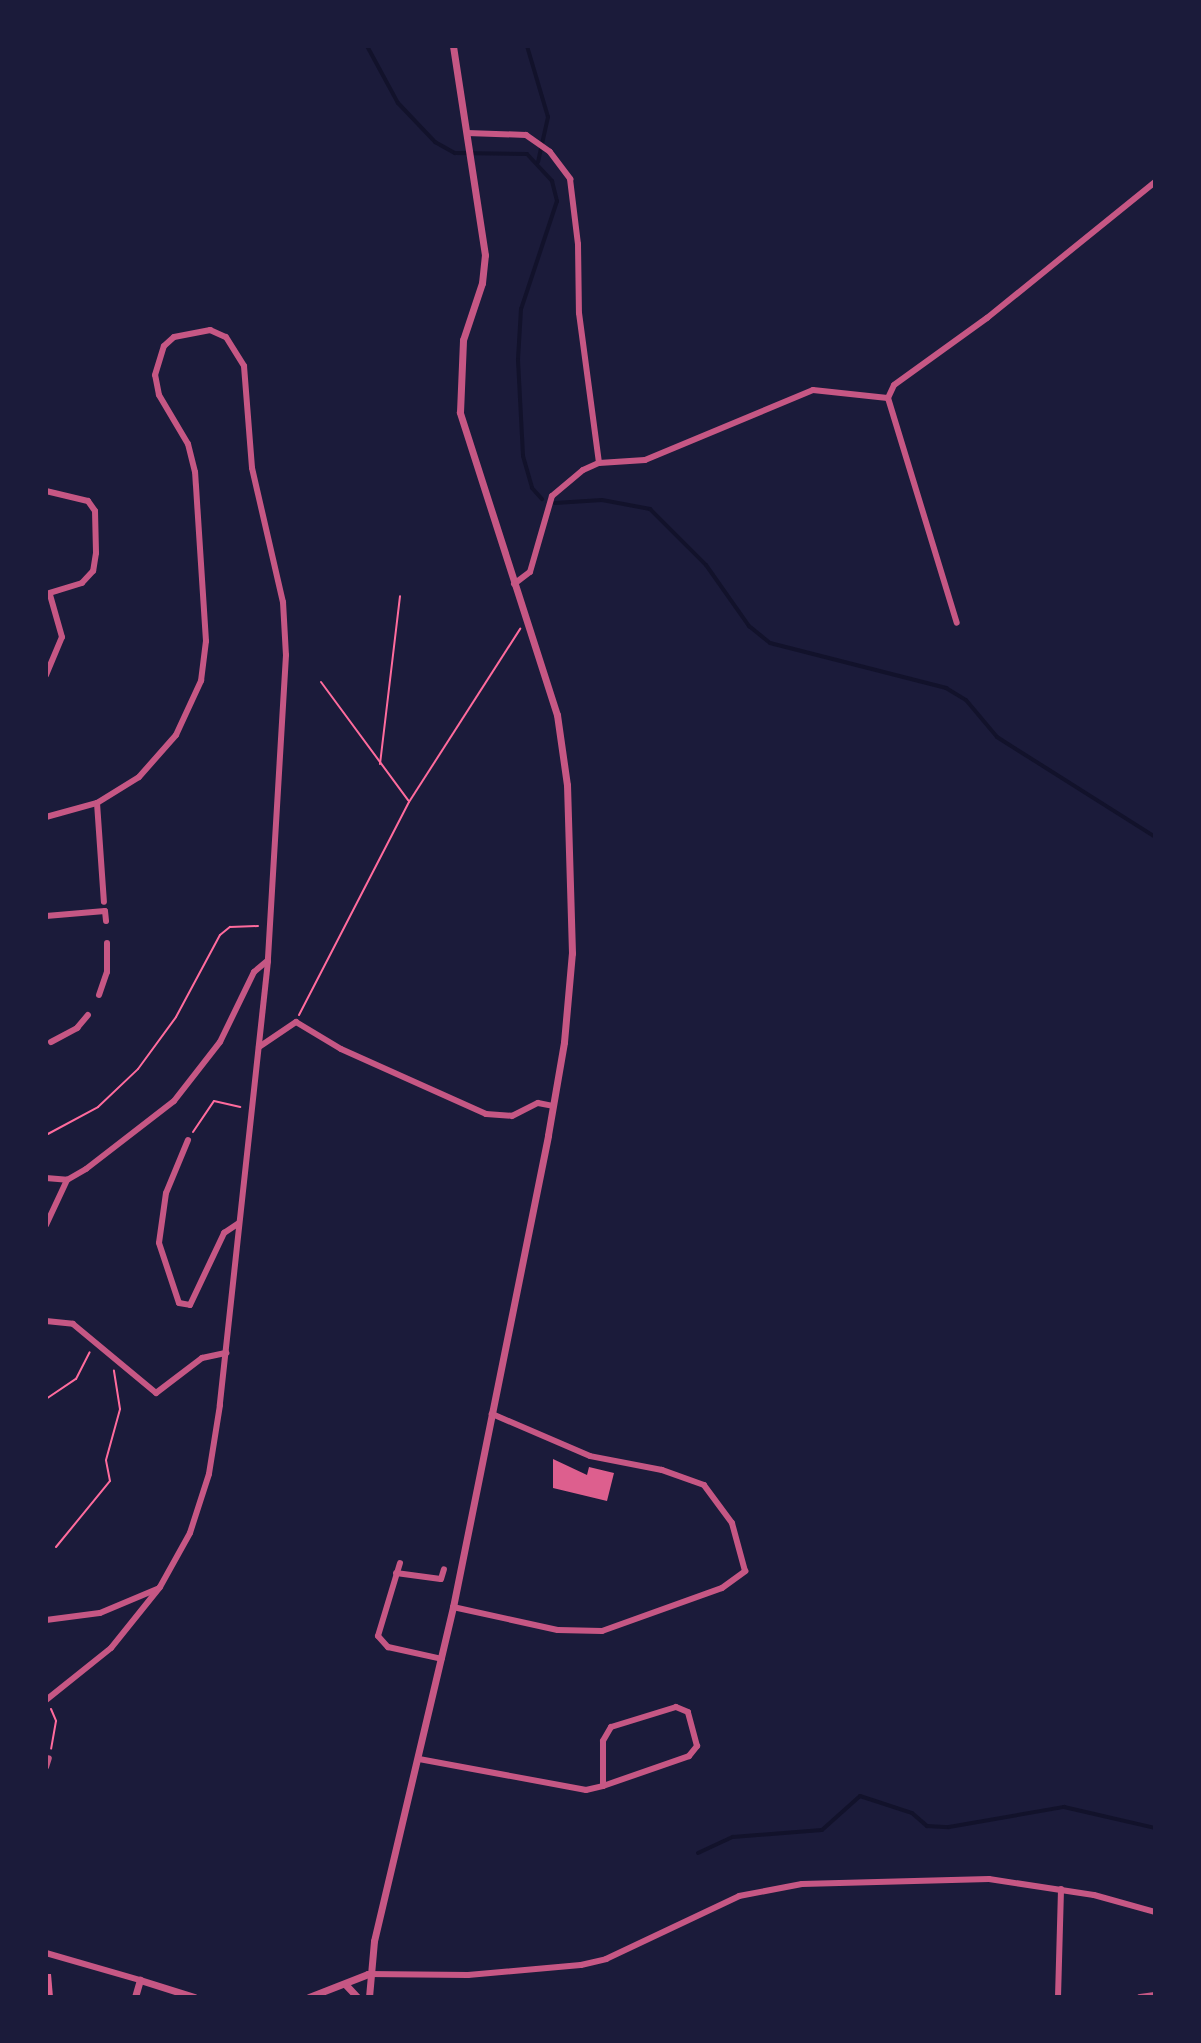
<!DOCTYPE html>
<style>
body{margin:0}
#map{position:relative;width:1201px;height:2043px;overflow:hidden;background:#1b1b3a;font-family:"Roboto Serif",serif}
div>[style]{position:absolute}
.stream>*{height:4px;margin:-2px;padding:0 2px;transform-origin:2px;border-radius:2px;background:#12122b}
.building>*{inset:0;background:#dd5f8e}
.path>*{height:2px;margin:-1px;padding:0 1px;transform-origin:1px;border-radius:1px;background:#ff6b9d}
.minor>*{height:6px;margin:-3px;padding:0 3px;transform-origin:3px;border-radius:3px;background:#c65784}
.tertiary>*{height:7px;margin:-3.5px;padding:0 3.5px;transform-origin:3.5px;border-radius:3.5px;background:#c65784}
span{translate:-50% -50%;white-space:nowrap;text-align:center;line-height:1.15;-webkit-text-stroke:8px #1b1b3a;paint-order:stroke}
.frame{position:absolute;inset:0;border:48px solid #1b1b3a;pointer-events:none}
</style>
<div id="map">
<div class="stream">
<div style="left:367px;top:46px;width:65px;rotate:61.5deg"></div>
<div style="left:398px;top:103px;width:54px;rotate:46.5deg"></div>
<div style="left:435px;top:142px;width:23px;rotate:29deg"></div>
<div style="left:455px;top:153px;width:72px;rotate:0.8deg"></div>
<div style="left:527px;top:154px;width:37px;rotate:47deg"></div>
<div style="left:552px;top:181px;width:21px;rotate:76deg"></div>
<div style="left:557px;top:201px;width:114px;rotate:108.4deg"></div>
<div style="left:521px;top:309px;width:51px;rotate:93.4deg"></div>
<div style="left:518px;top:360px;width:96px;rotate:87deg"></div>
<div style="left:523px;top:456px;width:33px;rotate:74deg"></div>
<div style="left:532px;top:488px;width:15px;rotate:48deg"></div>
<div style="left:527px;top:46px;width:74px;rotate:73.5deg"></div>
<div style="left:548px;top:117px;width:46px;rotate:102.5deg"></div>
<div style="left:555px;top:503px;width:47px;rotate:-3.7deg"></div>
<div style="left:602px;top:500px;width:49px;rotate:10.6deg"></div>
<div style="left:650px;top:509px;width:79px;rotate:45deg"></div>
<div style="left:706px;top:565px;width:75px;rotate:54.8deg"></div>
<div style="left:749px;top:626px;width:27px;rotate:39deg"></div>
<div style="left:770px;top:643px;width:182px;rotate:14.3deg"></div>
<div style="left:946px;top:688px;width:23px;rotate:31deg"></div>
<div style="left:966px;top:700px;width:48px;rotate:50deg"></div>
<div style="left:997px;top:737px;width:187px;rotate:32.3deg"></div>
<div style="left:698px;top:1853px;width:38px;rotate:-25deg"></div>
<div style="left:733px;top:1837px;width:89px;rotate:-4.5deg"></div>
<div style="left:822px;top:1830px;width:51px;rotate:-41.8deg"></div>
<div style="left:860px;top:1796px;width:55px;rotate:18.1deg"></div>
<div style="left:912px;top:1813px;width:20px;rotate:41deg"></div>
<div style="left:927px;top:1826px;width:22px;rotate:3deg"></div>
<div style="left:949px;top:1827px;width:117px;rotate:-9.9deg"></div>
<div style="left:1064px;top:1807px;width:93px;rotate:13deg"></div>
</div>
<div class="building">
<div style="clip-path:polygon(553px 1459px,587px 1475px,589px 1467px,614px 1473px,607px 1501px,553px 1488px)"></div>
<div style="clip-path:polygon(46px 1974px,51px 1974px,53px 1997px,46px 1997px)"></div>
</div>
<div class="path">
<div style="left:321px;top:682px;width:147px;rotate:53.6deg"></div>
<div style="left:380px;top:764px;width:169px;rotate:-83.2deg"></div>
<div style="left:299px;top:1015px;width:240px;rotate:-62.7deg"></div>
<div style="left:409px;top:802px;width:206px;rotate:-57.3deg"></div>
<div style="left:193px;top:1132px;width:37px;rotate:-56deg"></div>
<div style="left:214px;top:1101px;width:27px;rotate:13deg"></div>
<div style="left:46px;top:1135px;width:59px;rotate:-28.3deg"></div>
<div style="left:98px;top:1107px;width:55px;rotate:-43.5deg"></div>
<div style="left:138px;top:1069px;width:64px;rotate:-53.8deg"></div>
<div style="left:176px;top:1017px;width:93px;rotate:-61.8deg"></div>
<div style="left:220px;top:935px;width:13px;rotate:-39deg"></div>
<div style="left:230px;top:927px;width:28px;rotate:-2deg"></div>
<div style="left:46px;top:1399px;width:36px;rotate:-34deg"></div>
<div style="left:76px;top:1379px;width:30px;rotate:-63deg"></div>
<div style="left:56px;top:1547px;width:85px;rotate:-50.7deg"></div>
<div style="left:110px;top:1481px;width:21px;rotate:-101deg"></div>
<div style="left:106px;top:1460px;width:53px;rotate:-74.6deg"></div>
<div style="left:120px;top:1409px;width:39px;rotate:-99deg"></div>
<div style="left:51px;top:1709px;width:13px;rotate:67deg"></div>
<div style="left:56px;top:1721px;width:28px;rotate:100deg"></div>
</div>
<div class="minor">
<div style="left:467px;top:133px;width:59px;rotate:1.9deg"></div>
<div style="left:526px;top:135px;width:29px;rotate:35deg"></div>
<div style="left:550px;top:152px;width:34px;rotate:53deg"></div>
<div style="left:570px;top:179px;width:65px;rotate:83deg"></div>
<div style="left:578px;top:244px;width:69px;rotate:89.2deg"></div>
<div style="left:579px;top:313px;width:151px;rotate:82.4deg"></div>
<div style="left:888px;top:398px;width:14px;rotate:-65deg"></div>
<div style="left:894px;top:385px;width:115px;rotate:-35.8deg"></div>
<div style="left:987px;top:318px;width:216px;rotate:-39deg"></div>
<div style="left:888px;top:398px;width:235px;rotate:73deg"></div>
<div style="left:46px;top:491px;width:43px;rotate:13.4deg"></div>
<div style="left:88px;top:501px;width:12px;rotate:55deg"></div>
<div style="left:95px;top:511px;width:42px;rotate:88.6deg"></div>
<div style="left:96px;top:553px;width:18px;rotate:99deg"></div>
<div style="left:93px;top:571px;width:16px;rotate:133deg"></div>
<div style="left:82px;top:583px;width:38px;rotate:163deg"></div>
<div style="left:514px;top:584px;width:20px;rotate:-37deg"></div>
<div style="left:530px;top:572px;width:79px;rotate:-73.9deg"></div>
<div style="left:552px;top:496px;width:40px;rotate:-40deg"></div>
<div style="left:583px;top:470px;width:17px;rotate:-24deg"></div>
<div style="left:599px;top:463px;width:46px;rotate:-3.7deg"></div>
<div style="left:645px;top:460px;width:182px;rotate:-22.6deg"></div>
<div style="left:813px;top:390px;width:75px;rotate:6.1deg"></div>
<div style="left:46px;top:675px;width:41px;rotate:-67.2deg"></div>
<div style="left:62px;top:637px;width:44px;rotate:-105.9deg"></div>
<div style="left:97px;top:803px;width:99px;rotate:86deg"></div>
<div style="left:46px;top:817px;width:53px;rotate:-15.4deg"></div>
<div style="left:97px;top:803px;width:49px;rotate:-31.8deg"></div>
<div style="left:139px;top:777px;width:56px;rotate:-48.6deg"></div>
<div style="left:176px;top:735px;width:60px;rotate:-65.2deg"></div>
<div style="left:201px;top:681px;width:40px;rotate:-82.9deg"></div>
<div style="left:206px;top:641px;width:169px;rotate:-93.7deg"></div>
<div style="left:195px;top:472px;width:29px;rotate:-104deg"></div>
<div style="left:188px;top:444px;width:57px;rotate:-120.6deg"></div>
<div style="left:159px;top:395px;width:20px;rotate:-101deg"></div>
<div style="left:155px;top:375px;width:30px;rotate:-73deg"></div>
<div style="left:164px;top:346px;width:13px;rotate:-42deg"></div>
<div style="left:174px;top:337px;width:37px;rotate:-11deg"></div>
<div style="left:210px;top:330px;width:17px;rotate:24deg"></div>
<div style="left:226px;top:337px;width:34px;rotate:58deg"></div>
<div style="left:244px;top:366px;width:102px;rotate:85.5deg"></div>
<div style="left:252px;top:468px;width:138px;rotate:77deg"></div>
<div style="left:283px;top:602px;width:53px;rotate:86.8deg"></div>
<div style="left:286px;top:655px;width:307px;rotate:93.4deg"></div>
<div style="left:268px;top:961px;width:447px;rotate:96.2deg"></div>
<div style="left:220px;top:1405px;width:70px;rotate:99.1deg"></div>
<div style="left:209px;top:1474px;width:62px;rotate:107.9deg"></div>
<div style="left:190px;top:1533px;width:62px;rotate:119.1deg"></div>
<div style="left:160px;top:1587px;width:78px;rotate:128.8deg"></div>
<div style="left:111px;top:1648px;width:83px;rotate:141.3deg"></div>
<div style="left:46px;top:916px;width:59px;rotate:-4.8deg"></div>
<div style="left:105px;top:911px;width:10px;rotate:84deg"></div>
<div style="left:99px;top:995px;width:24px;rotate:-71deg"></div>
<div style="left:107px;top:972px;width:29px;rotate:-90deg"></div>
<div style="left:51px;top:1042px;width:30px;rotate:-28deg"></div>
<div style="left:77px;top:1028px;width:17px;rotate:-50deg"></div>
<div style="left:259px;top:1047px;width:45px;rotate:-34deg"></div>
<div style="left:296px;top:1022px;width:52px;rotate:31deg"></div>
<div style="left:341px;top:1049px;width:159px;rotate:24.1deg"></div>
<div style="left:486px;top:1114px;width:26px;rotate:4deg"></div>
<div style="left:512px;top:1116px;width:29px;rotate:-27deg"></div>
<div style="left:538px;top:1103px;width:15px;rotate:11deg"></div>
<div style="left:188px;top:1140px;width:57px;rotate:112.5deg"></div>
<div style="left:166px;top:1193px;width:50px;rotate:98deg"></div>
<div style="left:159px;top:1243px;width:63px;rotate:71.6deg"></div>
<div style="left:179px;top:1303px;width:11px;rotate:10deg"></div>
<div style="left:190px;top:1305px;width:80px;rotate:-64.7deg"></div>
<div style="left:224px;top:1233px;width:18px;rotate:-34deg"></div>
<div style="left:46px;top:1178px;width:21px;rotate:5deg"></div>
<div style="left:67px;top:1180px;width:22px;rotate:-30deg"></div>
<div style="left:86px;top:1169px;width:111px;rotate:-37.7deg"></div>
<div style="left:174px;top:1101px;width:75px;rotate:-52.1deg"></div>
<div style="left:220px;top:1042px;width:78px;rotate:-64.1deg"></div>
<div style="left:254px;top:972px;width:17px;rotate:-40deg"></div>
<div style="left:46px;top:1225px;width:50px;rotate:-65deg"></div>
<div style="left:46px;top:1321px;width:27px;rotate:6deg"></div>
<div style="left:73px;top:1324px;width:108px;rotate:39.7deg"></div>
<div style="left:156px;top:1393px;width:58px;rotate:-37.3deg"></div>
<div style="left:202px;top:1358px;width:25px;rotate:-12deg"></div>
<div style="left:400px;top:1563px;width:76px;rotate:106.8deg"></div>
<div style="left:378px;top:1636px;width:15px;rotate:48deg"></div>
<div style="left:388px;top:1647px;width:55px;rotate:12.5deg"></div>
<div style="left:396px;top:1573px;width:45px;rotate:7.6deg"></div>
<div style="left:441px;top:1579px;width:10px;rotate:-73deg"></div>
<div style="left:453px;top:1607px;width:107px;rotate:12.4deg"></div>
<div style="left:558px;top:1630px;width:44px;rotate:1.3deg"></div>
<div style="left:602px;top:1631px;width:127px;rotate:-19.7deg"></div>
<div style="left:722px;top:1588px;width:29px;rotate:-36deg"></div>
<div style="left:745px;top:1571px;width:50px;rotate:-105.2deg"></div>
<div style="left:732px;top:1523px;width:47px;rotate:-126.4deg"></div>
<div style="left:704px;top:1485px;width:45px;rotate:-160.3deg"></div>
<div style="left:662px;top:1470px;width:73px;rotate:-169deg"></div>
<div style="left:590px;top:1456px;width:107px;rotate:-156.8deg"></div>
<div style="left:46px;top:1620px;width:54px;rotate:-7.4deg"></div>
<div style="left:100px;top:1613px;width:62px;rotate:-22.8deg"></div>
<div style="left:419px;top:1759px;width:170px;rotate:10.5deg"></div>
<div style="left:586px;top:1790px;width:17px;rotate:-13deg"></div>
<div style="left:603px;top:1786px;width:91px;rotate:-19.2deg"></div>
<div style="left:689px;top:1756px;width:13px;rotate:-51deg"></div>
<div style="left:697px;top:1746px;width:35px;rotate:-105deg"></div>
<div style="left:688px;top:1712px;width:13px;rotate:-157deg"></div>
<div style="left:676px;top:1707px;width:68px;rotate:162.9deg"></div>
<div style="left:611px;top:1727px;width:16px;rotate:120deg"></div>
<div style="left:603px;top:1741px;width:45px;rotate:90deg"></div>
<div style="left:46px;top:1767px;width:9px;rotate:-72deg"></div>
<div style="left:46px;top:1953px;width:98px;rotate:16deg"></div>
<div style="left:368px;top:1974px;width:100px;rotate:0.6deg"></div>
<div style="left:468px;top:1975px;width:113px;rotate:-5.1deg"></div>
<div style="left:581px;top:1965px;width:26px;rotate:-13deg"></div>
<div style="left:606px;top:1959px;width:147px;rotate:-25.3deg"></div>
<div style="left:739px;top:1896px;width:64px;rotate:-10.8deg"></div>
<div style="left:802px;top:1884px;width:187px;rotate:-1.5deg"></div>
<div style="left:989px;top:1879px;width:106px;rotate:8.7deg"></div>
<div style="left:1094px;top:1895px;width:63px;rotate:15.6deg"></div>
<div style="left:1058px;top:1997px;width:108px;rotate:-88.4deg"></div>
<div style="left:1140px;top:1997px;width:15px;rotate:-8deg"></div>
</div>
<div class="tertiary">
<div style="left:345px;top:1984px;width:18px;rotate:47deg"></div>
<div style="left:135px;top:1997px;width:18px;rotate:-74deg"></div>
<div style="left:140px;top:1980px;width:57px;rotate:17.5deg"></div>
<div style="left:309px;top:1997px;width:63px;rotate:-21.3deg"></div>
<div style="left:369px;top:1997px;width:56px;rotate:-84.9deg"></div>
<div style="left:374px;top:1941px;width:343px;rotate:-76.7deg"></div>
<div style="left:453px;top:1607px;width:481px;rotate:-78.6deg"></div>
<div style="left:548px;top:1135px;width:94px;rotate:-80.2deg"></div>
<div style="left:564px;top:1042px;width:89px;rotate:-84.9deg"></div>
<div style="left:572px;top:953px;width:168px;rotate:-91.7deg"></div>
<div style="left:567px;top:785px;width:71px;rotate:-98.1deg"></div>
<div style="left:557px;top:715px;width:318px;rotate:-107.8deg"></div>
<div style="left:460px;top:412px;width:72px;rotate:-87.6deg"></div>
<div style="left:463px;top:340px;width:60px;rotate:-71.6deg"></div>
<div style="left:482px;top:283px;width:28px;rotate:-84deg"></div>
<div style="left:485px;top:255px;width:211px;rotate:-98.7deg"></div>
</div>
<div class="frame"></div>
</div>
